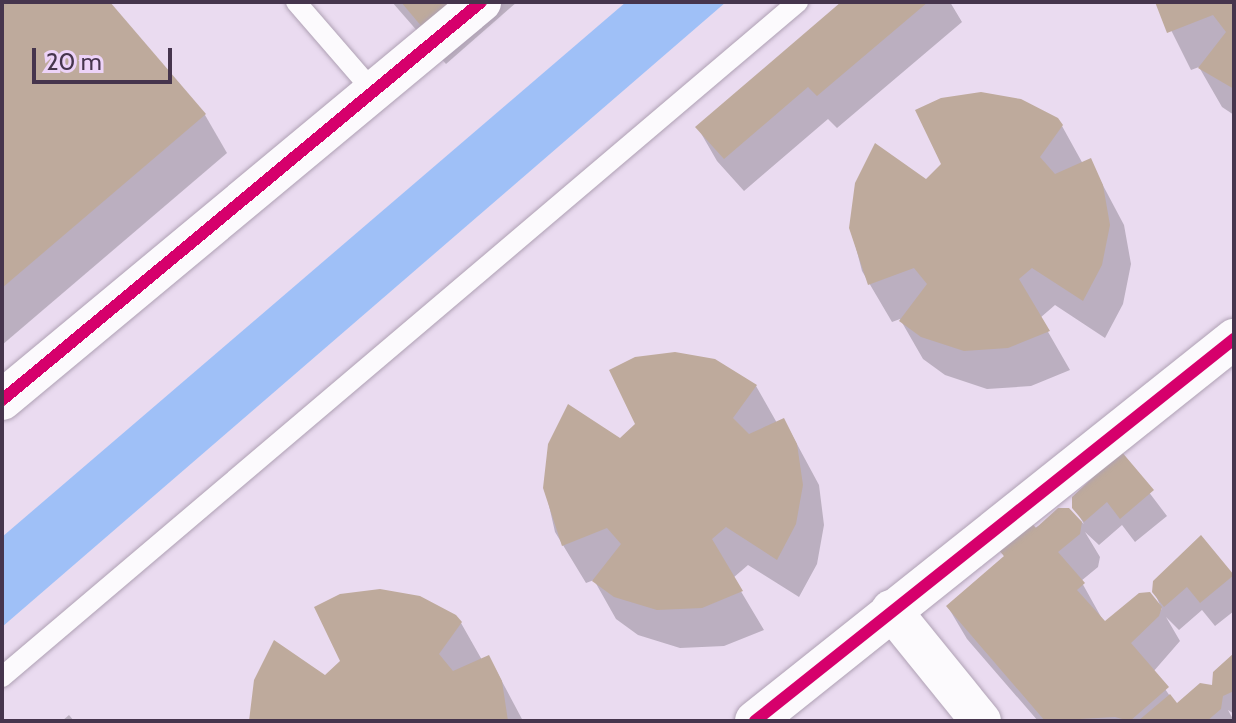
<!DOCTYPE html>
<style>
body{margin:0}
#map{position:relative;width:1236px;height:723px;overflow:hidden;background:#eadbf0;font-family:Cabin,sans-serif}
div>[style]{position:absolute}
.water>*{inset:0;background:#9fc0f7}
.shadow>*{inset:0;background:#0003}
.building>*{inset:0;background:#beaa9c}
.roads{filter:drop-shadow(0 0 2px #afa1b4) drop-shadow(0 0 2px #afa1b4)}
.lane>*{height:20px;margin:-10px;padding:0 10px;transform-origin:10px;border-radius:10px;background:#fcfafd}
.street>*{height:40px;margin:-20px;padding:0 20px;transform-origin:20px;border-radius:20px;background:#fcfafd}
.cycleway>*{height:12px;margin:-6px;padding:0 6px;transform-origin:6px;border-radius:6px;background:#d6006c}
span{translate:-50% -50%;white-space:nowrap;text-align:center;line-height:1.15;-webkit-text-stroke:6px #edd3f8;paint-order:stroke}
.frame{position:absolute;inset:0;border:4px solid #46354d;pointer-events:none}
.scale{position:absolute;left:32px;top:48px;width:140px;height:36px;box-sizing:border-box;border:4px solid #46354d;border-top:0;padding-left:10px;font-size:24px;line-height:28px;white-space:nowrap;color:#46354d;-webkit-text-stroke:6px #edd3f8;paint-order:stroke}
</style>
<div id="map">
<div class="water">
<div style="clip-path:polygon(626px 2px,726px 2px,2px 627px,2px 537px)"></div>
</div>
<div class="shadow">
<div style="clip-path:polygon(2px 2px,107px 2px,205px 115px,227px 153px,2px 345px)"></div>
<div style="clip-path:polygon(392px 2px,517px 2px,446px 64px)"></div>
<div style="clip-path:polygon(845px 2px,950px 2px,962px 22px,837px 128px,828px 119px,744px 191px,717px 161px,698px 128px)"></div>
<div style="clip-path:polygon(1157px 2px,1234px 2px,1234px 115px,1222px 107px,1199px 67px,1191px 70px)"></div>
<div style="clip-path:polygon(1062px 126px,1083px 164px,1090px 161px,1124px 225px,1131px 264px,1123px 304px,1105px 338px,1055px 305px,1040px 318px,1070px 370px,1031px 386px,987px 389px,945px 375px,923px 359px,900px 319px,892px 322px,862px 271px,851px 228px,927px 181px)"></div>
<div style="clip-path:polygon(756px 386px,777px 423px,784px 420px,819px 485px,824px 525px,817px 564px,799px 597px,748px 565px,733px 578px,764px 630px,724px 646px,680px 648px,638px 635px,616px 619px,594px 580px,586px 583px,555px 532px,545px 488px,620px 441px)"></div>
<div style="clip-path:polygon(1120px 454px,1167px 516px,1135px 542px,1122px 525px,1099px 545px,1085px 532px,1100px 557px,1098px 567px,1081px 581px,1105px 624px,1149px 594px,1162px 610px,1154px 591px,1201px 538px,1234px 577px,1234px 611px,1215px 626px,1202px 610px,1179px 630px,1166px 617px,1180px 641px,1153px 672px,1177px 706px,1221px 698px,1234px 656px,1234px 714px,1228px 710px,1234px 721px,1038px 721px,967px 639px,948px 607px,1005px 558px,999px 547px,1068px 510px,1084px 524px,1074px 507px)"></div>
<div style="clip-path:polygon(461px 623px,482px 660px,489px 657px,523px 721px,251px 721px,326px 678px)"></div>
<div style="clip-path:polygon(69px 715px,74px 721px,62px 721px)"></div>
</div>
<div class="building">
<div style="clip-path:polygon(2px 2px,110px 2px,206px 114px,2px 288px)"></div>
<div style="clip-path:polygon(401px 2px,451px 2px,422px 27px)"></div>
<div style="clip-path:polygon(841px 2px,928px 2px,817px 96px,808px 87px,724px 159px,695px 127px)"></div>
<div style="clip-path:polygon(1155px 2px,1234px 2px,1234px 89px,1198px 68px,1226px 32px,1213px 15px,1167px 33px)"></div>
<div style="clip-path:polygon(981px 92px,1021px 99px,1058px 118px,1063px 125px,1040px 157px,1055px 174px,1091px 158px,1103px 185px,1110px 225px,1102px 265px,1083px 301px,1032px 268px,1019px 279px,1050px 331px,1008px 348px,964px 351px,921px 337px,899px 321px,927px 284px,914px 268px,868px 285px,849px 228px,855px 183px,875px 143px,926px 179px,941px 164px,915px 110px,941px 98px)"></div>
<div style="clip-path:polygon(675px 352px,715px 359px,757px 385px,733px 418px,749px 434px,784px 418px,797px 444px,803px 485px,796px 524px,777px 560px,726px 527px,712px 539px,743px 591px,702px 608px,657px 610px,614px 597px,592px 581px,621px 544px,607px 528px,562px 546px,543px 488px,548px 444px,568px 404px,620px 438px,635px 424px,609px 370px,635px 357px)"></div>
<div style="clip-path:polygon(1121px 451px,1154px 490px,1120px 519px,1107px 502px,1084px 522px,1072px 508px,1072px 497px)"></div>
<div style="clip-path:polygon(1058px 508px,1069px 508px,1082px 522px,1080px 534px,1058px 552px,1085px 583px,1077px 590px,1105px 621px,1139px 593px,1150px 592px,1162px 607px,1159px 616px,1131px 643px,1169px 687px,1130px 721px,1115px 717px,1045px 721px,946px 606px,1004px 556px,996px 547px,1028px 519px,1036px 528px)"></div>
<div style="clip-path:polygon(1201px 535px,1234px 575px,1200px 603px,1187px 587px,1164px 607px,1152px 592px,1153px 581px)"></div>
<div style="clip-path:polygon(380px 589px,420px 596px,456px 615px,462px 622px,439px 654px,453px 671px,489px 655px,502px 681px,508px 721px,249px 721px,254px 680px,274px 640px,325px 675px,340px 661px,314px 607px,340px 594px)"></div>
<div style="clip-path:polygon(1234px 653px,1234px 691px,1223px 696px,1221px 709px,1207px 721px,1138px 721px,1170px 694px,1177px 703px,1200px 683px,1212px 685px,1213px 672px)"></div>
</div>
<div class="roads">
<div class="lane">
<div style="left:296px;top:2px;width:118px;rotate:49.1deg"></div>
<div style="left:2px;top:677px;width:1044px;rotate:-40.3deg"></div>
</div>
<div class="street">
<div style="left:2px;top:400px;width:623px;rotate:-39.72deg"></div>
<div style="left:891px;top:610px;width:143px;rotate:51deg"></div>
<div style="left:755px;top:721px;width:613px;rotate:-38.57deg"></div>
</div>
</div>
<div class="cycleway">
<div style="left:2px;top:400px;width:623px;rotate:-39.72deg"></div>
<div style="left:755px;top:721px;width:613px;rotate:-38.57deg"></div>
</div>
<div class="frame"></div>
<div class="scale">20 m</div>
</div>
